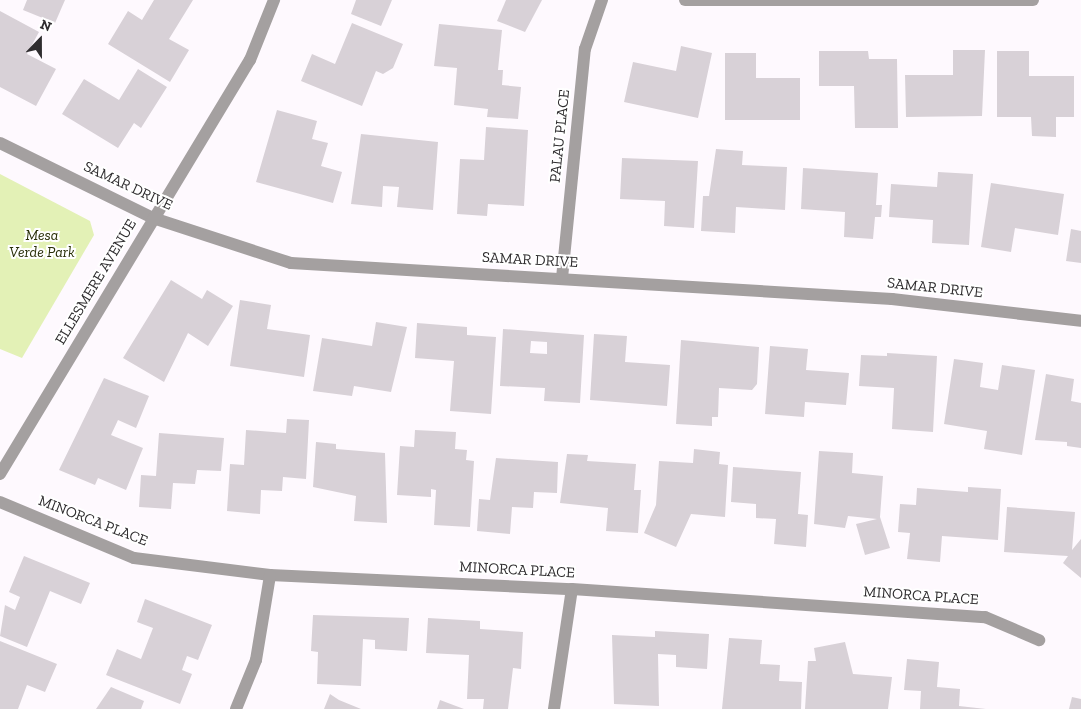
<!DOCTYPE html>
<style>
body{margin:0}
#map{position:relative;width:1081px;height:709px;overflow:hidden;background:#fef9fe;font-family:"Zilla Slab",serif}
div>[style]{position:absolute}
.green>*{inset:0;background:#e3f1b6}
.building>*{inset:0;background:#d8d1d7}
.street>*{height:12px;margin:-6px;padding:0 6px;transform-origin:6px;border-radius:6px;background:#a4a0a0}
span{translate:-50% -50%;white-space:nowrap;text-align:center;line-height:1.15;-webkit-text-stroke:4px #fff;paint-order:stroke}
.street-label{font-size:15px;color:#2f2d2f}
.park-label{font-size:15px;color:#282e08;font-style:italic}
.north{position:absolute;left:15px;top:15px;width:50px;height:50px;-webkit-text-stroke:4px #fff;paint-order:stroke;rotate:22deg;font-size:14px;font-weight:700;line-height:20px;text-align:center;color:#2f2d2f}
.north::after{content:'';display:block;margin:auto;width:18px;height:22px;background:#2f2d2f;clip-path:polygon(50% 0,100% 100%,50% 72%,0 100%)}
</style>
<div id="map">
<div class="green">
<div style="clip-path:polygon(0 174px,90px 221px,94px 235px,22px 358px,0 349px)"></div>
</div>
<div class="building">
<div style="clip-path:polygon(27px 0,65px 0,55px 23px,23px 10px)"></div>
<div style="clip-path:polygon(154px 0,193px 0,169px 39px,189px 50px,170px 82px,108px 44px,128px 11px,142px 20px)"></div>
<div style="clip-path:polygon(356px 0,392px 0,381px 26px,351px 14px)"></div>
<div style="clip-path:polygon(506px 0,542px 0,525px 32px,497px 21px)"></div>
<div style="clip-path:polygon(0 11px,39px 32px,27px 54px,56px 69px,36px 106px,0 87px)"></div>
<div style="clip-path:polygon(352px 23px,403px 44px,393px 68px,383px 74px,376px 71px,362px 106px,301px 81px,312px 54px,335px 64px)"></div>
<div style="clip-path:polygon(439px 24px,502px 30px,498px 70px,503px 70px,502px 85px,521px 87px,518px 119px,487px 117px,488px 109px,454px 105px,457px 68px,434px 66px)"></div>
<div style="clip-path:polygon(681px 46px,712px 53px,698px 118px,624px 102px,633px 62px,676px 71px)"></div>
<div style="clip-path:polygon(953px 50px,985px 50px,982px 116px,906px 117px,905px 75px,953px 75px)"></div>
<div style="clip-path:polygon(819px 51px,868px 51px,869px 59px,897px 59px,898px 128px,855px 128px,854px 86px,819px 86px)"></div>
<div style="clip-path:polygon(997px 51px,1029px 51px,1029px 76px,1074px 76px,1074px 117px,1056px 117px,1056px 137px,1032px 136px,1031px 117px,997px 117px)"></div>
<div style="clip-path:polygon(725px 53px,756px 53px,756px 78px,800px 78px,800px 120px,725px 120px)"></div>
<div style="clip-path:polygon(138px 69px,167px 87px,141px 128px,134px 123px,118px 148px,62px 114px,84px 79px,119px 100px)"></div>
<div style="clip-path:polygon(277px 110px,317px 121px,312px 139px,328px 143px,321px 166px,342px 172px,333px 203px,256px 182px)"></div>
<div style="clip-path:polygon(486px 127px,528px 130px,524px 206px,488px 204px,487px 216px,457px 214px,460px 159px,484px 160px)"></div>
<div style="clip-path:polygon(361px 134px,438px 142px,433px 210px,397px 207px,399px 187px,383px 186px,382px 207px,351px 204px)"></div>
<div style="clip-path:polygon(716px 149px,743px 151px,742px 165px,787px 167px,785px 210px,736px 207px,735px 233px,701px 231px,703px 196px,709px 196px)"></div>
<div style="clip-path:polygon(622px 158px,698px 161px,694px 228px,664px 226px,665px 201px,620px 199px)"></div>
<div style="clip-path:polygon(803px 168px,878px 173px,876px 205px,882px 205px,881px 217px,875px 217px,873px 239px,844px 237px,845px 212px,801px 209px)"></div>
<div style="clip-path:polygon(938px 172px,973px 174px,969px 245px,932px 243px,933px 220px,889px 217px,891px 184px,937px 187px)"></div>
<div style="clip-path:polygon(991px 183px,1064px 194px,1058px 235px,1015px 228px,1011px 252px,981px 247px)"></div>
<div style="clip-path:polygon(1071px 229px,1081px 231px,1081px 263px,1066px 261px)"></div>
<div style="clip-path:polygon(171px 280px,202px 299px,207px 290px,233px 306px,208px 346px,188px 333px,164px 382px,123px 358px)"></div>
<div style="clip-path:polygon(240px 300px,271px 305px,267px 329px,310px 335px,304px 377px,230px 366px)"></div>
<div style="clip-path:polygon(376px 322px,407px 327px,391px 392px,354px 386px,352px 396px,313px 391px,322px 338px,372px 346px)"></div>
<div style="clip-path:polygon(417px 323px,467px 327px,467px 335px,496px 337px,491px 414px,450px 411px,454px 361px,415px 358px)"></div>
<div style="clip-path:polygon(evenodd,503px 329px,584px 335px,580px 403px,544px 401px,545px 388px,500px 386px,503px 329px,531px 341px,547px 342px,547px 354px,530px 353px,531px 341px)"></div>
<div style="clip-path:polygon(594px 334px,627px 336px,625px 362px,670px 365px,667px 406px,590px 400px)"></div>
<div style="clip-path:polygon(681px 340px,759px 347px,757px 384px,752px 390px,719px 388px,718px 417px,712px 417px,712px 426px,676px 424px)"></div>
<div style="clip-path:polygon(770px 346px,808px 349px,806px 370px,849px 373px,846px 405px,805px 402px,804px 417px,765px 414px)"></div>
<div style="clip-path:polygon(887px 353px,937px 356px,933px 432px,892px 429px,894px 388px,859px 386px,861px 355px,887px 356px)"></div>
<div style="clip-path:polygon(954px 359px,983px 363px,980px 387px,998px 390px,1002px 365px,1035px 370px,1022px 455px,984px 449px,987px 431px,944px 424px)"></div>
<div style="clip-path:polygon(1046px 374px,1074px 379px,1071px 401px,1081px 403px,1081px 448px,1067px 446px,1067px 442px,1035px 440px)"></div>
<div style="clip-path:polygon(104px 378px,149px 396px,136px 428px,118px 420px,111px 435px,143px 448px,126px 490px,98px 478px,95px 485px,59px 470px)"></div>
<div style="clip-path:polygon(287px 419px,309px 420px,306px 479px,283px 477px,282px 491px,261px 490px,260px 514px,227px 511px,230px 464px,244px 465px,246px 430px,286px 433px)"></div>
<div style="clip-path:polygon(415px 430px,456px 432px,455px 449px,467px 450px,466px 460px,474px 461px,470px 527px,434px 525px,436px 490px,431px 489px,431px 497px,397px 495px,400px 446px,414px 447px)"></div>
<div style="clip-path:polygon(159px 433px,224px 438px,221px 471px,197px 470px,195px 484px,173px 483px,171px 509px,139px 507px,141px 475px,156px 476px)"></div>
<div style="clip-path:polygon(316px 442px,336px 444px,336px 449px,385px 453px,387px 523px,354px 521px,356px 496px,313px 487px)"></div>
<div style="clip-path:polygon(694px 449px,720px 452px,719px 464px,728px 465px,725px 517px,691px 514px,676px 547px,644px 533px,656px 505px,659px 461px,693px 463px)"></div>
<div style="clip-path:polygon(819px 451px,853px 453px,852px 473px,883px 476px,880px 517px,890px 548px,865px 555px,856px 524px,877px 519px,848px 516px,845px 528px,814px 524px)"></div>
<div style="clip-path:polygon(567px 454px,588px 455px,587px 461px,636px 464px,634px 490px,641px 490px,638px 533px,606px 531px,608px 508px,560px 503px)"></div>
<div style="clip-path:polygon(496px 458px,558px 462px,557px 493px,534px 492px,533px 508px,512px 507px,510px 534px,477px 531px,479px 499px,490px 500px)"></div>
<div style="clip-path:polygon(733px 467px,801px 472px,798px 514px,808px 515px,806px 547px,774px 544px,776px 519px,756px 518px,756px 504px,731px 502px)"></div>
<div style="clip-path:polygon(968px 487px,1001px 489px,998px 540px,942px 536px,940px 562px,907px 559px,910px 533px,898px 532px,900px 504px,916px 505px,917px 488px,968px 492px)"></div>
<div style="clip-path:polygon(1007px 507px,1075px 512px,1072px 550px,1081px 539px,1081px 578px,1063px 563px,1068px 556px,1004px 552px)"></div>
<div style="clip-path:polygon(24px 556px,90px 583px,81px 604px,50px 591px,27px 647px,0 636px,5px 605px,15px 610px,20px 597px,9px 592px)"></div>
<div style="clip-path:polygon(145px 599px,212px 625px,198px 660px,187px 656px,182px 670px,192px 674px,180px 704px,106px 675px,117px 649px,141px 659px,153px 628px,137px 622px)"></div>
<div style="clip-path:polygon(313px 615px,409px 618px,407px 651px,375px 649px,375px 640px,363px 639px,361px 686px,317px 684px,318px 652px,311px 651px)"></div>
<div style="clip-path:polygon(428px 618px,480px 621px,480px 629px,523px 632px,521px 669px,513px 668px,508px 709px,483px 709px,484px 699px,467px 699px,469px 655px,426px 653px)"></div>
<div style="clip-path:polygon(655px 631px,709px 634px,707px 669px,676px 667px,676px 655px,658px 654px,659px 706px,614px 704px,612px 635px,655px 637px)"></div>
<div style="clip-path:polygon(729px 638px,762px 640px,760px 664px,780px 665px,779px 681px,802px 682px,801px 709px,722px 709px)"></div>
<div style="clip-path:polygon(0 641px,57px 664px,45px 692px,27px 685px,18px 709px,0 709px)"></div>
<div style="clip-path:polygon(845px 642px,853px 674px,892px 677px,888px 709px,805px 709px,808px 661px,816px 661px,814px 648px)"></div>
<div style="clip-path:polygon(907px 659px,939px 662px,937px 687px,960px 689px,959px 706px,986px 709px,920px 709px,921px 691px,904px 690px)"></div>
<div style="clip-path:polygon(111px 687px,144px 701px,141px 709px,96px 709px)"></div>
<div style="clip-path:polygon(330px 694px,339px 700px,361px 709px,324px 709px)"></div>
<div style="clip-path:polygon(1072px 697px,1081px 699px,1081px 709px,1069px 709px)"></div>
<div style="clip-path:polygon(440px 700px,464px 709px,437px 709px)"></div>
</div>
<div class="street">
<div style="left:685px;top:0;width:348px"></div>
<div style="left:0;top:143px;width:170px;rotate:26.1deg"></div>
<div style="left:153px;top:218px;width:145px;rotate:18.1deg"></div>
<div style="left:291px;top:263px;width:602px;rotate:3.43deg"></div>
<div style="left:892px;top:299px;width:190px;rotate:6.6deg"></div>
<div style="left:562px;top:278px;width:230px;rotate:-84.3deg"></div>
<div style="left:585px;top:49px;width:52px;rotate:-70.9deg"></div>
<div style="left:0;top:474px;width:484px;rotate:-58.9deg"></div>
<div style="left:250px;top:60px;width:65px;rotate:-68.2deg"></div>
<div style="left:0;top:502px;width:145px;rotate:22.7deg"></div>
<div style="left:134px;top:558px;width:137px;rotate:7.1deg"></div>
<div style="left:270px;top:575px;width:302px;rotate:2.7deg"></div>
<div style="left:572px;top:589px;width:414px;rotate:3.9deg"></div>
<div style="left:985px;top:617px;width:59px;rotate:23.1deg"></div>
<div style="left:236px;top:709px;width:53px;rotate:-67.8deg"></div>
<div style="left:256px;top:660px;width:86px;rotate:-80.6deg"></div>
<div style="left:554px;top:709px;width:121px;rotate:-81.5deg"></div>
</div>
<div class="street-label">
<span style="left:560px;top:136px;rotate:-84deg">PALAU PLACE</span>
<span style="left:128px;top:186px;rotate:25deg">SAMAR DRIVE</span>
<span style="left:530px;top:260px;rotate:3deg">SAMAR DRIVE</span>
<span style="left:96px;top:282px;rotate:-59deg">ELLESMERE AVENUE</span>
<span style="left:935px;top:288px;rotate:6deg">SAMAR DRIVE</span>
<span style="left:93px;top:521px;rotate:21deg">MINORCA PLACE</span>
<span style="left:517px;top:570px;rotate:3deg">MINORCA PLACE</span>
<span style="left:921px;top:596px;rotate:4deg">MINORCA PLACE</span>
</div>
<div class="park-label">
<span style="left:42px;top:244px">Mesa<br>Verde Park</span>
</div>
<div class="north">N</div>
</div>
